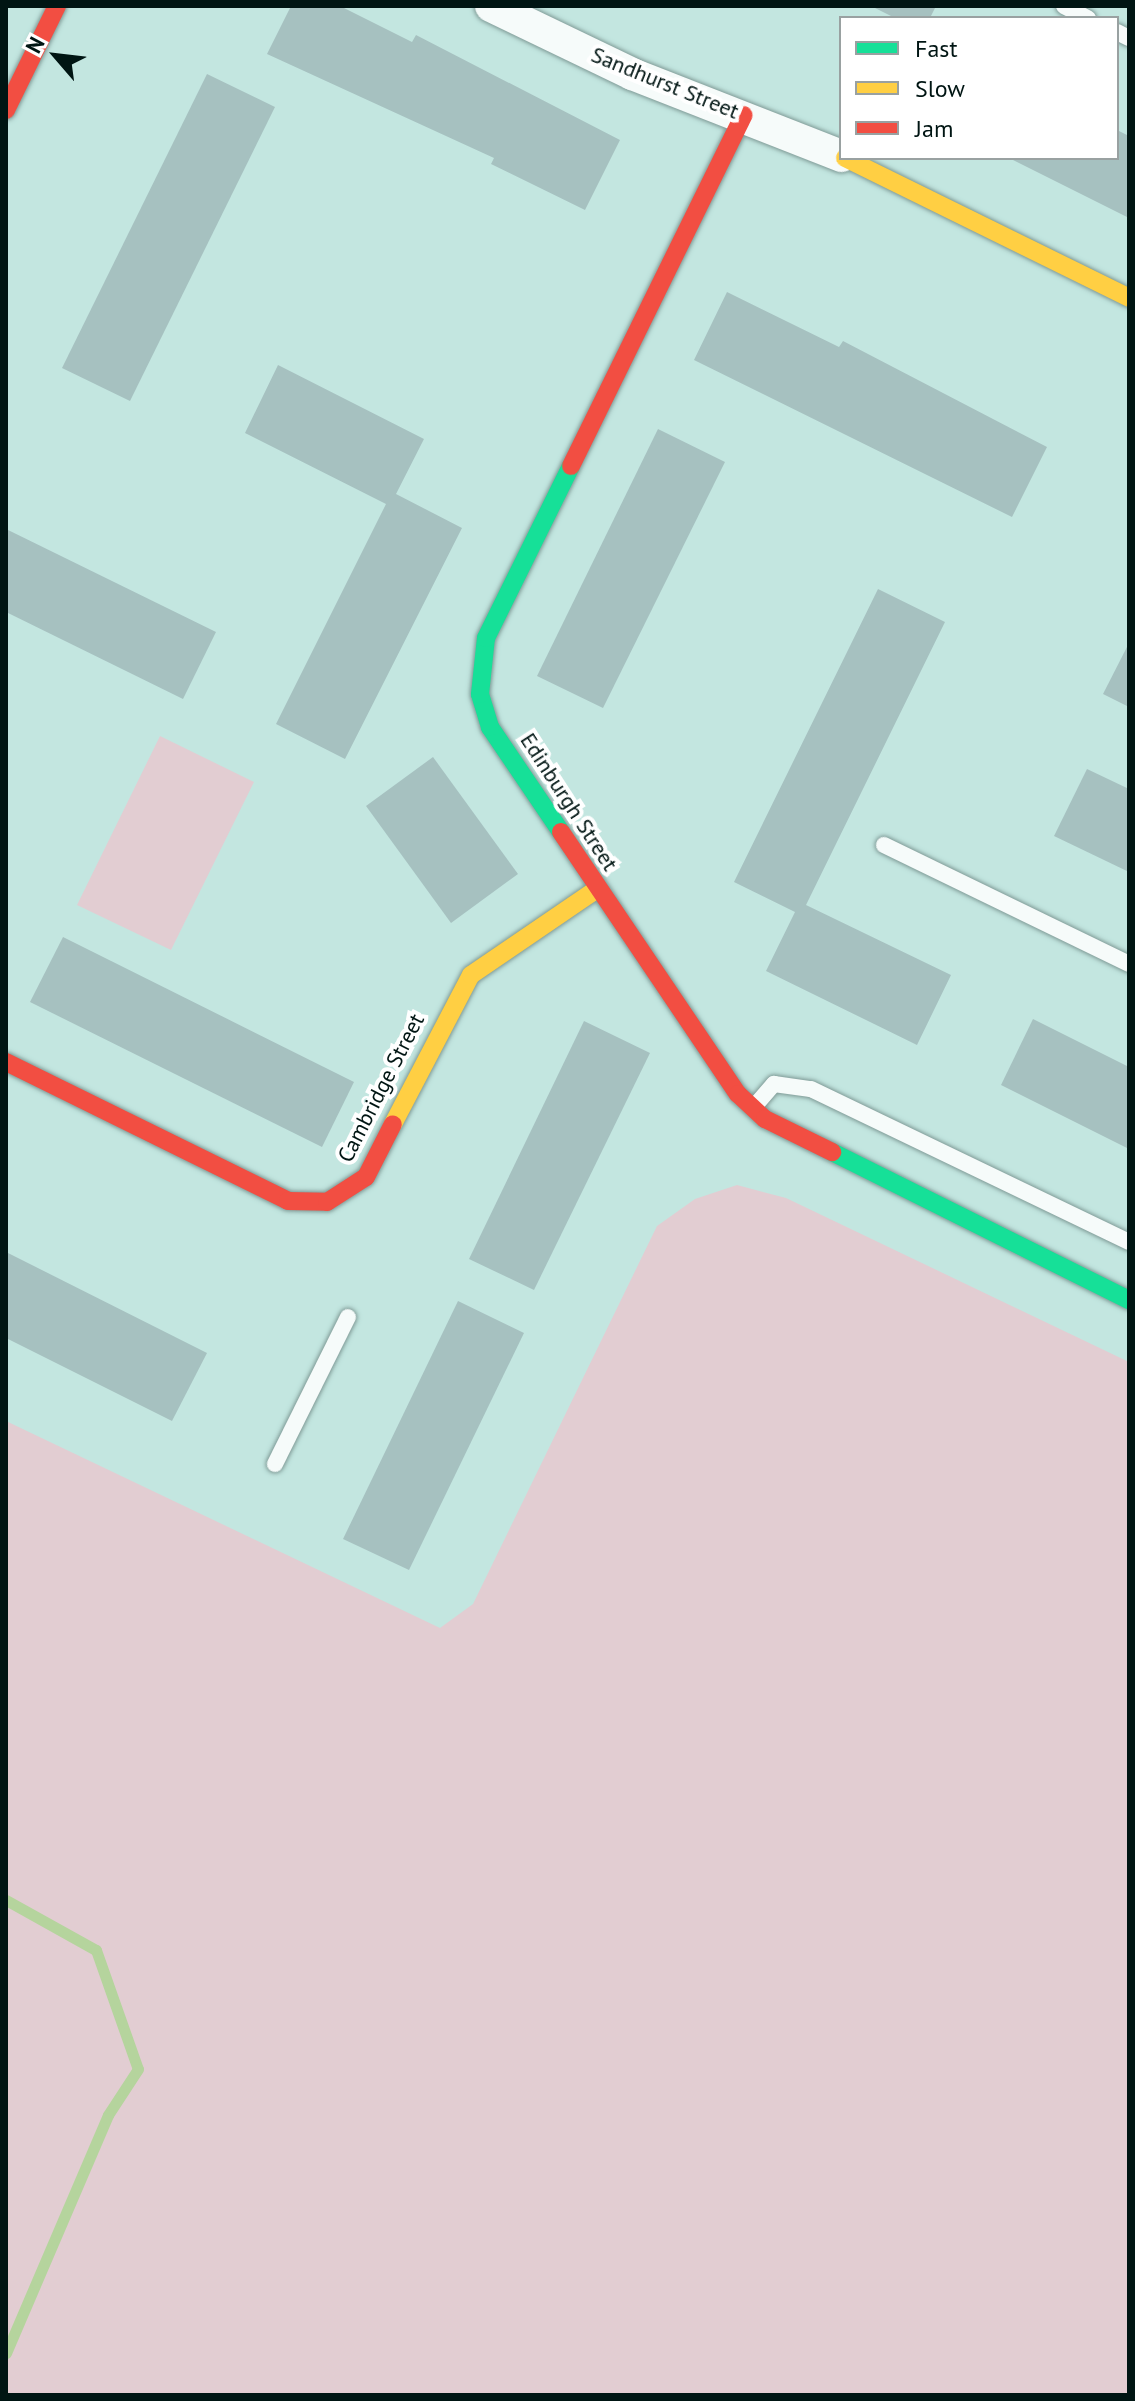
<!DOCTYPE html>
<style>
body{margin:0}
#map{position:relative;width:1135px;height:2401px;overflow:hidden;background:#c3e6e0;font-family:"PT Sans",sans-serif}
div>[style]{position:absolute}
.green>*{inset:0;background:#e2cdd2}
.stream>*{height:11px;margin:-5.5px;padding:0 5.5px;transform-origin:5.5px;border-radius:5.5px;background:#b5d49d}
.building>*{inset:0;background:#a6c1c0}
.roads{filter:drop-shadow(0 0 2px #7f9a96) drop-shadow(0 0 2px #7f9a96)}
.lane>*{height:16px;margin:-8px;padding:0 8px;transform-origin:8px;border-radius:8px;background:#f6fbfa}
.street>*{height:32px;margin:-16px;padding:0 16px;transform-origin:16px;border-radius:16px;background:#f6fbfa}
.fast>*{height:18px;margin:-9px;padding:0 9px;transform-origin:9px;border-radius:9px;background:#16e098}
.slow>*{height:18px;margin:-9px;padding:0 9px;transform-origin:9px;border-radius:9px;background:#ffcf43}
.jam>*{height:18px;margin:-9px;padding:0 9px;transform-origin:9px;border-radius:9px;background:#f24e42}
span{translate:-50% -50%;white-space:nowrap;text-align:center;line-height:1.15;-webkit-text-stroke:8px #fff;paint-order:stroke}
.street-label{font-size:22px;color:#001513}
.frame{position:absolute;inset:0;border:8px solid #001513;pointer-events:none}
.legend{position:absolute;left:839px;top:16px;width:280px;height:144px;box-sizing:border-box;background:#fff;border:2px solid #99a1a1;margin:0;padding:10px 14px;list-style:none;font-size:24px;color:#001513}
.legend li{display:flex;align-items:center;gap:16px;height:40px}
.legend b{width:40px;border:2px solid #99a1a1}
.north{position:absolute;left:16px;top:16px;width:80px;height:80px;-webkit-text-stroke:6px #fff;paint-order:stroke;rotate:298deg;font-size:22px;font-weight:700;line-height:32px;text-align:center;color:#001513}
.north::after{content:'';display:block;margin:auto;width:28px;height:36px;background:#001513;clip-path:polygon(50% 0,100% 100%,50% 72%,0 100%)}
</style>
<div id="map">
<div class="green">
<div style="clip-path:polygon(160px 736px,254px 782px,171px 950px,77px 905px)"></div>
<div style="clip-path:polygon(737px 1185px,786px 1198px,1129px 1362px,1129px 2395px,6px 2395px,6px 1421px,440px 1628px,473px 1604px,657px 1226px,695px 1199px)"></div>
</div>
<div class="stream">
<div style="left:6px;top:1900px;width:103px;rotate:29.1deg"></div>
<div style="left:96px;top:1950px;width:126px;rotate:70.6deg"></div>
<div style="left:138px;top:2069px;width:55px;rotate:123.1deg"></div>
<div style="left:108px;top:2115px;width:259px;rotate:113.2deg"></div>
</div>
<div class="building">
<div style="clip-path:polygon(291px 6px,340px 6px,412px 42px,416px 35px,620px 140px,585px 210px,491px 164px,494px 158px,267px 54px)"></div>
<div style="clip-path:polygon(871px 6px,936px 6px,930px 18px,895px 18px)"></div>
<div style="clip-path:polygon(207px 74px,275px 107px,130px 401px,62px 368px)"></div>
<div style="clip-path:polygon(1117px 130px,1129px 136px,1129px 218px,1009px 158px,1117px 158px)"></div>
<div style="clip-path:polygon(727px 292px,839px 347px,843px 341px,1047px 447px,1012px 517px,694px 360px)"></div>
<div style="clip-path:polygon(278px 365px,424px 439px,396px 494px,462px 528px,345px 759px,276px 724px,386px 504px,245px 433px)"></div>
<div style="clip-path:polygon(658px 429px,725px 462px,603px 708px,537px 676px)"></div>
<div style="clip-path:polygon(6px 529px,216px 632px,183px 699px,6px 612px)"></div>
<div style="clip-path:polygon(878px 589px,945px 622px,806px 905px,951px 975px,917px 1045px,766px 971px,795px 912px,734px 882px)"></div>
<div style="clip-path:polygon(1129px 643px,1129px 707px,1103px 694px)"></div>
<div style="clip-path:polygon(433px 757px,518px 874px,451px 923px,366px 806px)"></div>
<div style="clip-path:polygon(1087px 769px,1129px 789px,1129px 872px,1054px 836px)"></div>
<div style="clip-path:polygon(63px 937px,354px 1082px,322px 1147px,30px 1002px)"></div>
<div style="clip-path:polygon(1033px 1019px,1129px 1067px,1129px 1149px,1001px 1085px)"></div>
<div style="clip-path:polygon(584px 1021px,650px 1053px,534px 1290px,469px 1259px)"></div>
<div style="clip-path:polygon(6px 1252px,207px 1353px,172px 1421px,6px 1338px)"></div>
<div style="clip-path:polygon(458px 1301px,524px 1333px,409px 1570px,343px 1539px)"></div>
</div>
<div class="roads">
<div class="lane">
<div style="left:1064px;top:6px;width:27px;rotate:27deg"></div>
<div style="left:1117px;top:32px;width:13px;rotate:27deg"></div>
<div style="left:884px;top:845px;width:272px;rotate:25.9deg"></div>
<div style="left:753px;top:1108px;width:32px;rotate:-49deg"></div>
<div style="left:774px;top:1084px;width:37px;rotate:8deg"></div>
<div style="left:811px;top:1089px;width:353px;rotate:25.7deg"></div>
<div style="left:275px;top:1464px;width:164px;rotate:-63.6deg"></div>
</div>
<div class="street">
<div style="left:491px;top:6px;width:157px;rotate:25.7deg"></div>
<div style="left:632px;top:74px;width:225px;rotate:21.4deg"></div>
</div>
<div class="fast">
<div style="left:561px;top:832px;width:127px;rotate:-124.1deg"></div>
<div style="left:490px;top:727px;width:34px;rotate:-107deg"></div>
<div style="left:480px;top:694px;width:56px;rotate:-83.9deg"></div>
<div style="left:486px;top:638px;width:192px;rotate:-63.7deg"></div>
<div style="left:832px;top:1152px;width:332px;rotate:26.5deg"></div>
</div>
<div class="slow">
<div style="left:845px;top:158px;width:317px;rotate:26.2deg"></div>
<div style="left:393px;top:1124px;width:168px;rotate:-62.4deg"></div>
<div style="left:471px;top:975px;width:153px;rotate:-34.3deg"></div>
</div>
<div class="jam">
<div style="left:6px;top:110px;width:116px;rotate:-63.9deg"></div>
<div style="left:571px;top:466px;width:391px;rotate:-63.8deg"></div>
<div style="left:561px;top:832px;width:316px;rotate:56deg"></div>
<div style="left:738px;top:1094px;width:37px;rotate:43deg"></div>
<div style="left:765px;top:1119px;width:75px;rotate:26.2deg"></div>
<div style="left:6px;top:1062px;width:314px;rotate:26.2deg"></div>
<div style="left:288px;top:1201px;width:39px;rotate:1deg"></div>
<div style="left:327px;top:1202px;width:46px;rotate:-32.7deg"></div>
<div style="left:366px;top:1177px;width:59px;rotate:-63deg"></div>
</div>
</div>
<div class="street-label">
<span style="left:665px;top:83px;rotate:22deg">Sandhurst Street</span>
<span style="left:569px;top:802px;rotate:57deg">Edinburgh Street</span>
<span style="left:381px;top:1088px;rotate:-63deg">Cambridge Street</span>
</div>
<div class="frame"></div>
<ul class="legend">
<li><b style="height:10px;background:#16e098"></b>Fast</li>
<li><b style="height:10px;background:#ffcf43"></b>Slow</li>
<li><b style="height:10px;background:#f24e42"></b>Jam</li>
</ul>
<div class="north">N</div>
</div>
